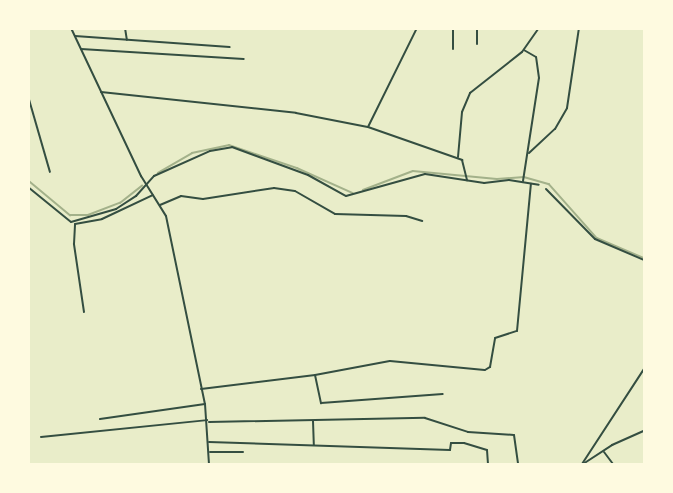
<!DOCTYPE html>
<style>
body{margin:0}
#map{position:relative;width:673px;height:493px;overflow:hidden;background:#e9edc9;font-family:"Sofia Sans Condensed",sans-serif}
div>[style]{position:absolute}
.stream>*{height:1.5px;margin:-0.75px;padding:0 0.75px;transform-origin:0.75px;border-radius:0.75px;background:#a3b18a}
.minor>*{height:2px;margin:-1px;padding:0 1px;transform-origin:1px;border-radius:1px;background:#344e41}
span{translate:-50% -50%;white-space:nowrap;text-align:center;line-height:1.15;-webkit-text-stroke:4.5px #fefae0;paint-order:stroke}
.frame{position:absolute;inset:0;border:30px solid #fefae0;pointer-events:none}
</style>
<div id="map">
<div class="stream">
<div style="left:158px;top:173px;width:39px;rotate:-30deg"></div>
<div style="left:192px;top:153px;width:38px;rotate:-12deg"></div>
<div style="left:229px;top:145px;width:72px;rotate:18.7deg"></div>
<div style="left:297px;top:168px;width:61px;rotate:24.1deg"></div>
<div style="left:28px;top:180px;width:55px;rotate:39.8deg"></div>
<div style="left:70px;top:215px;width:18px"></div>
<div style="left:88px;top:215px;width:34px;rotate:-21deg"></div>
<div style="left:120px;top:203px;width:28px;rotate:-38deg"></div>
<div style="left:363px;top:190px;width:53px;rotate:-20.8deg"></div>
<div style="left:413px;top:171px;width:84px;rotate:5.4deg"></div>
<div style="left:497px;top:179px;width:27px;rotate:-4deg"></div>
<div style="left:524px;top:177px;width:26px;rotate:16deg"></div>
<div style="left:549px;top:184px;width:72px;rotate:48.4deg"></div>
<div style="left:597px;top:238px;width:51px;rotate:23.1deg"></div>
</div>
<div class="minor">
<div style="left:71px;top:28px;width:164px;rotate:64.7deg"></div>
<div style="left:141px;top:176px;width:47px;rotate:58deg"></div>
<div style="left:166px;top:216px;width:192px;rotate:78.3deg"></div>
<div style="left:205px;top:404px;width:60px;rotate:86.2deg"></div>
<div style="left:125px;top:28px;width:12px;rotate:81deg"></div>
<div style="left:477px;top:28px;width:16px;rotate:90deg"></div>
<div style="left:75px;top:36px;width:155px;rotate:4.1deg"></div>
<div style="left:81px;top:49px;width:163px;rotate:3.5deg"></div>
<div style="left:453px;top:49px;width:21px;rotate:-90deg"></div>
<div style="left:101px;top:92px;width:196px;rotate:6.1deg"></div>
<div style="left:296px;top:113px;width:73px;rotate:11deg"></div>
<div style="left:368px;top:127px;width:100px;rotate:19.3deg"></div>
<div style="left:462px;top:160px;width:21px;rotate:76deg"></div>
<div style="left:28px;top:96px;width:79px;rotate:73.9deg"></div>
<div style="left:368px;top:127px;width:110px;rotate:-63.7deg"></div>
<div style="left:529px;top:153px;width:35px;rotate:-43deg"></div>
<div style="left:555px;top:129px;width:24px;rotate:-60deg"></div>
<div style="left:567px;top:108px;width:81px;rotate:-81.5deg"></div>
<div style="left:458px;top:157px;width:45px;rotate:-84.9deg"></div>
<div style="left:462px;top:112px;width:21px;rotate:-67deg"></div>
<div style="left:470px;top:93px;width:66px;rotate:-38.3deg"></div>
<div style="left:522px;top:52px;width:29px;rotate:-55deg"></div>
<div style="left:523px;top:181px;width:104px;rotate:-81.2deg"></div>
<div style="left:539px;top:78px;width:21px;rotate:-98deg"></div>
<div style="left:536px;top:57px;width:14px;rotate:-150deg"></div>
<div style="left:28px;top:187px;width:55px;rotate:39.1deg"></div>
<div style="left:71px;top:222px;width:47px;rotate:-16.1deg"></div>
<div style="left:116px;top:209px;width:24px;rotate:-33deg"></div>
<div style="left:136px;top:196px;width:27px;rotate:-48deg"></div>
<div style="left:154px;top:176px;width:61px;rotate:-24.1deg"></div>
<div style="left:210px;top:151px;width:22px;rotate:-10deg"></div>
<div style="left:232px;top:147px;width:81px;rotate:20.2deg"></div>
<div style="left:308px;top:175px;width:43px;rotate:28.9deg"></div>
<div style="left:346px;top:196px;width:82px;rotate:-15.6deg"></div>
<div style="left:425px;top:174px;width:60px;rotate:8.7deg"></div>
<div style="left:484px;top:183px;width:25px;rotate:-7deg"></div>
<div style="left:509px;top:180px;width:30px;rotate:9deg"></div>
<div style="left:546px;top:189px;width:70px;rotate:45.6deg"></div>
<div style="left:595px;top:239px;width:53px;rotate:23.2deg"></div>
<div style="left:160px;top:205px;width:23px;rotate:-23deg"></div>
<div style="left:181px;top:196px;width:22px;rotate:8deg"></div>
<div style="left:203px;top:199px;width:72px;rotate:-8.8deg"></div>
<div style="left:274px;top:188px;width:21px;rotate:8deg"></div>
<div style="left:295px;top:191px;width:46px;rotate:29.9deg"></div>
<div style="left:335px;top:214px;width:71px;rotate:1.6deg"></div>
<div style="left:406px;top:216px;width:17px;rotate:17deg"></div>
<div style="left:84px;top:312px;width:69px;rotate:-98.4deg"></div>
<div style="left:74px;top:244px;width:20px;rotate:-87deg"></div>
<div style="left:75px;top:224px;width:27px;rotate:-10deg"></div>
<div style="left:102px;top:219px;width:56px;rotate:-25.2deg"></div>
<div style="left:315px;top:375px;width:29px;rotate:78deg"></div>
<div style="left:321px;top:403px;width:122px;rotate:-4.2deg"></div>
<div style="left:201px;top:389px;width:115px;rotate:-7deg"></div>
<div style="left:315px;top:375px;width:76px;rotate:-10.6deg"></div>
<div style="left:390px;top:361px;width:95px;rotate:5.4deg"></div>
<div style="left:485px;top:370px;width:6px;rotate:-31deg"></div>
<div style="left:490px;top:367px;width:29px;rotate:-80deg"></div>
<div style="left:495px;top:338px;width:23px;rotate:-18deg"></div>
<div style="left:517px;top:331px;width:148px;rotate:-84.6deg"></div>
<div style="left:100px;top:419px;width:106px;rotate:-8.1deg"></div>
<div style="left:313px;top:421px;width:24px;rotate:88deg"></div>
<div style="left:209px;top:422px;width:216px;rotate:-1.1deg"></div>
<div style="left:425px;top:418px;width:45px;rotate:18deg"></div>
<div style="left:468px;top:432px;width:46px;rotate:3.7deg"></div>
<div style="left:514px;top:435px;width:29px;rotate:82deg"></div>
<div style="left:41px;top:437px;width:167px;rotate:-5.8deg"></div>
<div style="left:209px;top:442px;width:241px;rotate:1.9deg"></div>
<div style="left:450px;top:450px;width:7px;rotate:-82deg"></div>
<div style="left:451px;top:443px;width:13px"></div>
<div style="left:464px;top:443px;width:24px;rotate:17deg"></div>
<div style="left:487px;top:450px;width:13px;rotate:86deg"></div>
<div style="left:210px;top:452px;width:33px"></div>
<div style="left:604px;top:452px;width:15px;rotate:53deg"></div>
<div style="left:582px;top:464px;width:113px;rotate:-56.9deg"></div>
<div style="left:583px;top:464px;width:35px;rotate:-33deg"></div>
<div style="left:612px;top:445px;width:35px;rotate:-24deg"></div>
</div>
<div class="frame"></div>
</div>
